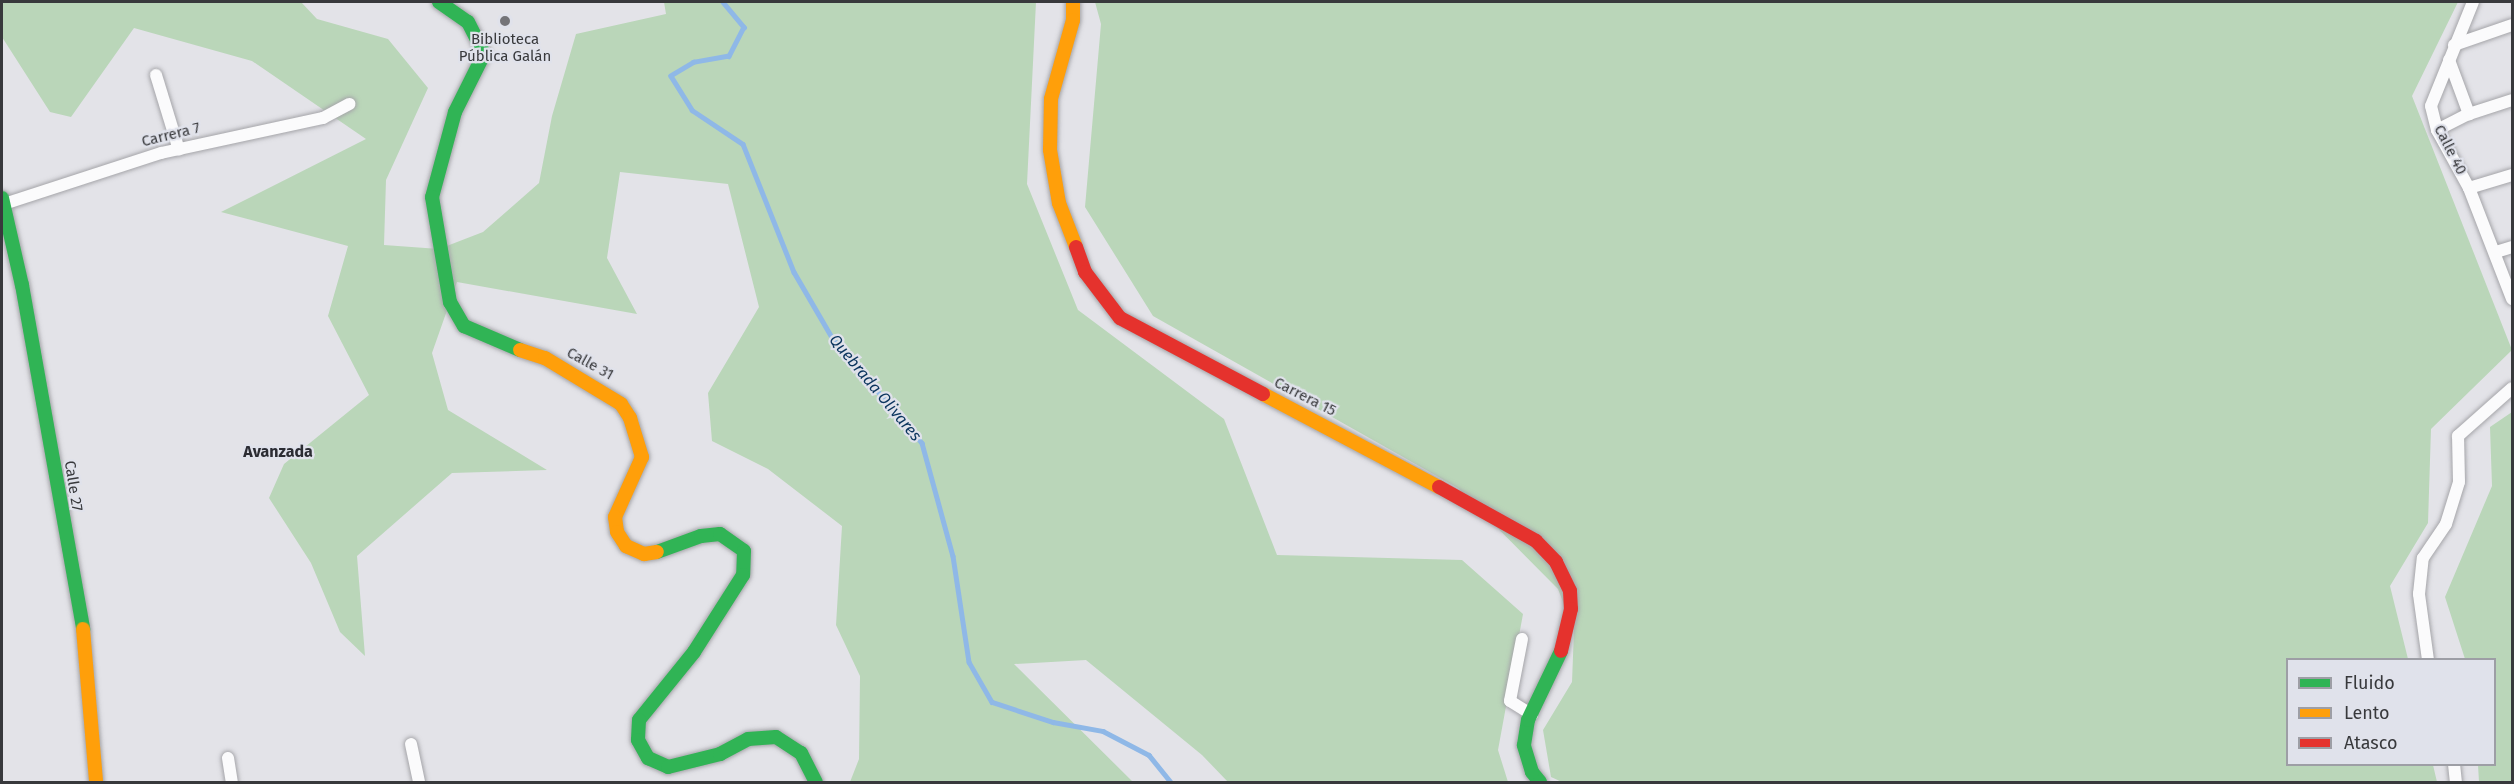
<!DOCTYPE html>
<meta charset="utf-8">
<style>
body{margin:0}
#map{position:relative;width:2514px;height:784px;overflow:hidden;background:#e3e3e8;font-family:"Fira Sans",sans-serif}
div>[style]{position:absolute}
.green>*{inset:0;background:#bad6b9}
.stream>*{height:4.5px;margin:-2.25px;padding:0 2.25px;transform-origin:2.25px;border-radius:2.25px;background:#8fb8e7}
.roads{filter:drop-shadow(0 0 2px #a5a5a9) drop-shadow(0 0 2px #a5a5a9)}
.street>*{height:12px;margin:-6px;padding:0 6px;transform-origin:6px;border-radius:6px;background:#fbfbfc}
.fast>*{height:14px;margin:-7px;padding:0 7px;transform-origin:7px;border-radius:7px;background:#30b455}
.slow>*{height:14px;margin:-7px;padding:0 7px;transform-origin:7px;border-radius:7px;background:#ff9f0a}
.jam>*{height:14px;margin:-7px;padding:0 7px;transform-origin:7px;border-radius:7px;background:#e5322d}
.dots>*{width:16px;height:16px;translate:-50% -50%;box-sizing:border-box;border:3px solid #e0e2eb;border-radius:50%}
span{translate:-50% -50%;white-space:nowrap;text-align:center;line-height:1.15;-webkit-text-stroke:4.5px #e0e2eb;paint-order:stroke}
.poi-label{font-size:15px;color:#38393c}
.street-label{font-size:15px;color:#38393c}
.water-label{font-size:16px;color:#0a345d;font-style:italic}
.neighbourhood-label{font-size:16px;color:#2b2c33;font-weight:700}
.frame{position:absolute;inset:0;border:3px solid #38393c;pointer-events:none}
.legend{position:absolute;left:2286px;top:658px;width:210px;height:108px;box-sizing:border-box;background:#e0e2eb;border:2px solid #9d9ea5;margin:0;padding:8px 10px;list-style:none;font-size:18px;color:#38393c}
.legend li{display:flex;align-items:center;gap:12px;height:30px}
.legend b{width:30px;border:2px solid #9d9ea5}
</style>
<div id="map">
<div class="green">
<div style="clip-path:polygon(2px 2px,301px 2px,317px 19px,388px 39px,428px 88px,386px 180px,384px 245px,439px 249px,483px 232px,539px 183px,552px 116px,576px 34px,666px 14px,664px 2px,1036px 2px,1027px 184px,1078px 310px,1224px 419px,1277px 555px,1462px 560px,1523px 614px,1498px 750px,1508px 782px,1228px 782px,1202px 755px,1086px 660px,1014px 664px,1133px 782px,850px 782px,859px 759px,860px 676px,836px 625px,842px 526px,768px 469px,712px 441px,708px 393px,759px 307px,728px 184px,620px 172px,607px 258px,637px 314px,457px 282px,432px 353px,448px 410px,547px 470px,452px 473px,357px 556px,365px 656px,340px 632px,311px 563px,269px 498px,284px 464px,369px 395px,328px 316px,348px 246px,221px 212px,366px 139px,252px 61px,134px 28px,71px 117px,50px 112px,2px 37px)"></div>
<div style="clip-path:polygon(1095px 2px,2458px 2px,2412px 96px,2512px 350px,2431px 429px,2428px 523px,2390px 586px,2408px 659px,2288px 660px,2288px 764px,2433px 765px,2437px 782px,1562px 782px,1551px 777px,1543px 730px,1572px 682px,1574px 630px,1558px 589px,1458px 488px,1153px 316px,1085px 207px,1101px 24px)"></div>
<div style="clip-path:polygon(2512px 412px,2512px 782px,2479px 782px,2478px 765px,2494px 764px,2494px 660px,2465px 659px,2445px 597px,2492px 486px,2490px 427px)"></div>
</div>
<div class="stream">
<div style="left:723px;top:2px;width:33px;rotate:50deg"></div>
<div style="left:744px;top:27px;width:33px;rotate:117deg"></div>
<div style="left:729px;top:56px;width:36px;rotate:170deg"></div>
<div style="left:694px;top:62px;width:27px;rotate:149deg"></div>
<div style="left:671px;top:76px;width:40px;rotate:58deg"></div>
<div style="left:692px;top:110px;width:61px;rotate:33.7deg"></div>
<div style="left:743px;top:144px;width:138px;rotate:68.3deg"></div>
<div style="left:794px;top:272px;width:78px;rotate:59.8deg"></div>
<div style="left:833px;top:339px;width:137px;rotate:49.4deg"></div>
<div style="left:922px;top:443px;width:117px;rotate:74.7deg"></div>
<div style="left:953px;top:556px;width:107px;rotate:81.4deg"></div>
<div style="left:969px;top:662px;width:46px;rotate:60.1deg"></div>
<div style="left:992px;top:702px;width:64px;rotate:18.2deg"></div>
<div style="left:1053px;top:722px;width:51px;rotate:10.2deg"></div>
<div style="left:1103px;top:731px;width:52px;rotate:27.6deg"></div>
<div style="left:1149px;top:755px;width:35px;rotate:51deg"></div>
</div>
<div class="roads">
<div class="street">
<div style="left:2473px;top:2px;width:112px;rotate:112deg"></div>
<div style="left:2431px;top:106px;width:25px;rotate:76deg"></div>
<div style="left:2437px;top:130px;width:66px;rotate:61.1deg"></div>
<div style="left:2469px;top:188px;width:119px;rotate:68.8deg"></div>
<div style="left:2454px;top:45px;width:61px;rotate:-19deg"></div>
<div style="left:2449px;top:60px;width:58px;rotate:69.7deg"></div>
<div style="left:156px;top:75px;width:78px;rotate:73deg"></div>
<div style="left:2437px;top:130px;width:36px;rotate:-27deg"></div>
<div style="left:2469px;top:114px;width:45px;rotate:-18deg"></div>
<div style="left:2469px;top:188px;width:45px;rotate:-16.8deg"></div>
<div style="left:4px;top:204px;width:165px;rotate:-18deg"></div>
<div style="left:161px;top:153px;width:166px;rotate:-12.2deg"></div>
<div style="left:323px;top:118px;width:30px;rotate:-28deg"></div>
<div style="left:2496px;top:252px;width:17px;rotate:-17deg"></div>
<div style="left:1522px;top:639px;width:63px;rotate:101deg"></div>
<div style="left:1510px;top:701px;width:26px;rotate:32deg"></div>
<div style="left:2428px;top:660px;width:67px;rotate:-97.8deg"></div>
<div style="left:2419px;top:594px;width:36px;rotate:-84deg"></div>
<div style="left:2423px;top:558px;width:41px;rotate:-55.9deg"></div>
<div style="left:2446px;top:524px;width:44px;rotate:-72.8deg"></div>
<div style="left:2459px;top:482px;width:46px;rotate:-91.2deg"></div>
<div style="left:2458px;top:436px;width:72px;rotate:-41.6deg"></div>
<div style="left:411px;top:744px;width:39px;rotate:78deg"></div>
<div style="left:228px;top:758px;width:24px;rotate:81deg"></div>
<div style="left:2454px;top:764px;width:18px;rotate:84deg"></div>
</div>
<div class="fast">
<div style="left:439px;top:2px;width:35px;rotate:35deg"></div>
<div style="left:468px;top:22px;width:36px;rotate:63deg"></div>
<div style="left:484px;top:54px;width:65px;rotate:116.6deg"></div>
<div style="left:455px;top:112px;width:88px;rotate:105.1deg"></div>
<div style="left:432px;top:197px;width:107px;rotate:80.3deg"></div>
<div style="left:450px;top:302px;width:28px;rotate:60deg"></div>
<div style="left:464px;top:326px;width:61px;rotate:23.2deg"></div>
<div style="left:2px;top:198px;width:89px;rotate:77.1deg"></div>
<div style="left:22px;top:285px;width:349px;rotate:79.9deg"></div>
<div style="left:657px;top:552px;width:47px;rotate:-20deg"></div>
<div style="left:701px;top:536px;width:19px;rotate:-6deg"></div>
<div style="left:720px;top:534px;width:29px;rotate:35deg"></div>
<div style="left:744px;top:551px;width:24px;rotate:92deg"></div>
<div style="left:743px;top:575px;width:91px;rotate:122.5deg"></div>
<div style="left:694px;top:652px;width:87px;rotate:129deg"></div>
<div style="left:639px;top:720px;width:20px;rotate:93deg"></div>
<div style="left:638px;top:740px;width:21px;rotate:61deg"></div>
<div style="left:648px;top:758px;width:22px;rotate:24deg"></div>
<div style="left:668px;top:767px;width:54px;rotate:-14deg"></div>
<div style="left:720px;top:754px;width:32px;rotate:-28deg"></div>
<div style="left:748px;top:739px;width:28px;rotate:-4deg"></div>
<div style="left:776px;top:737px;width:30px;rotate:33deg"></div>
<div style="left:801px;top:753px;width:33px;rotate:63deg"></div>
<div style="left:1540px;top:782px;width:13px;rotate:-129deg"></div>
<div style="left:1532px;top:772px;width:28px;rotate:-107deg"></div>
<div style="left:1524px;top:745px;width:25px;rotate:-81deg"></div>
<div style="left:1528px;top:720px;width:76px;rotate:-64.4deg"></div>
</div>
<div class="slow">
<div style="left:1073px;top:2px;width:18px;rotate:90deg"></div>
<div style="left:1073px;top:20px;width:82px;rotate:105.6deg"></div>
<div style="left:1051px;top:99px;width:51px;rotate:91.1deg"></div>
<div style="left:1050px;top:150px;width:54px;rotate:80.4deg"></div>
<div style="left:1059px;top:203px;width:47px;rotate:68.9deg"></div>
<div style="left:520px;top:350px;width:26px;rotate:18deg"></div>
<div style="left:545px;top:358px;width:89px;rotate:31.2deg"></div>
<div style="left:621px;top:404px;width:17px;rotate:57deg"></div>
<div style="left:630px;top:418px;width:41px;rotate:72.9deg"></div>
<div style="left:642px;top:457px;width:66px;rotate:114.2deg"></div>
<div style="left:615px;top:517px;width:15px;rotate:82deg"></div>
<div style="left:617px;top:532px;width:17px;rotate:57deg"></div>
<div style="left:626px;top:546px;width:20px;rotate:24deg"></div>
<div style="left:644px;top:554px;width:13px;rotate:-9deg"></div>
<div style="left:1263px;top:394px;width:199px;rotate:27.9deg"></div>
<div style="left:83px;top:629px;width:154px;rotate:85.1deg"></div>
</div>
<div class="jam">
<div style="left:1076px;top:247px;width:27px;rotate:70deg"></div>
<div style="left:1085px;top:272px;width:58px;rotate:52.7deg"></div>
<div style="left:1120px;top:318px;width:162px;rotate:28deg"></div>
<div style="left:1439px;top:487px;width:111px;rotate:29.1deg"></div>
<div style="left:1536px;top:541px;width:29px;rotate:46deg"></div>
<div style="left:1556px;top:562px;width:32px;rotate:64deg"></div>
<div style="left:1570px;top:591px;width:18px;rotate:87deg"></div>
<div style="left:1571px;top:609px;width:43px;rotate:103.4deg"></div>
</div>
</div>
<div class="dots">
<div style="left:505px;top:21px;background:#747478"></div>
</div>
<div class="poi-label">
<span style="left:505px;top:48px">Biblioteca<br>Pública Galán</span>
</div>
<div class="street-label">
<span style="left:171px;top:135px;rotate:-14deg">Carrera 7</span>
<span style="left:2450px;top:150px;rotate:63deg">Calle 40</span>
<span style="left:590px;top:364px;rotate:29deg">Calle 31</span>
<span style="left:1305px;top:397px;rotate:27deg">Carrera 15</span>
<span style="left:73px;top:486px;rotate:81deg">Calle 27</span>
</div>
<div class="water-label">
<span style="left:875px;top:388px;rotate:50deg">Quebrada Olivares</span>
</div>
<div class="neighbourhood-label">
<span style="left:278px;top:452px">Avanzada</span>
</div>
<div class="frame"></div>
<ul class="legend">
<li><b style="height:8px;background:#30b455"></b>Fluido</li>
<li><b style="height:8px;background:#ff9f0a"></b>Lento</li>
<li><b style="height:8px;background:#e5322d"></b>Atasco</li>
</ul>
</div>
